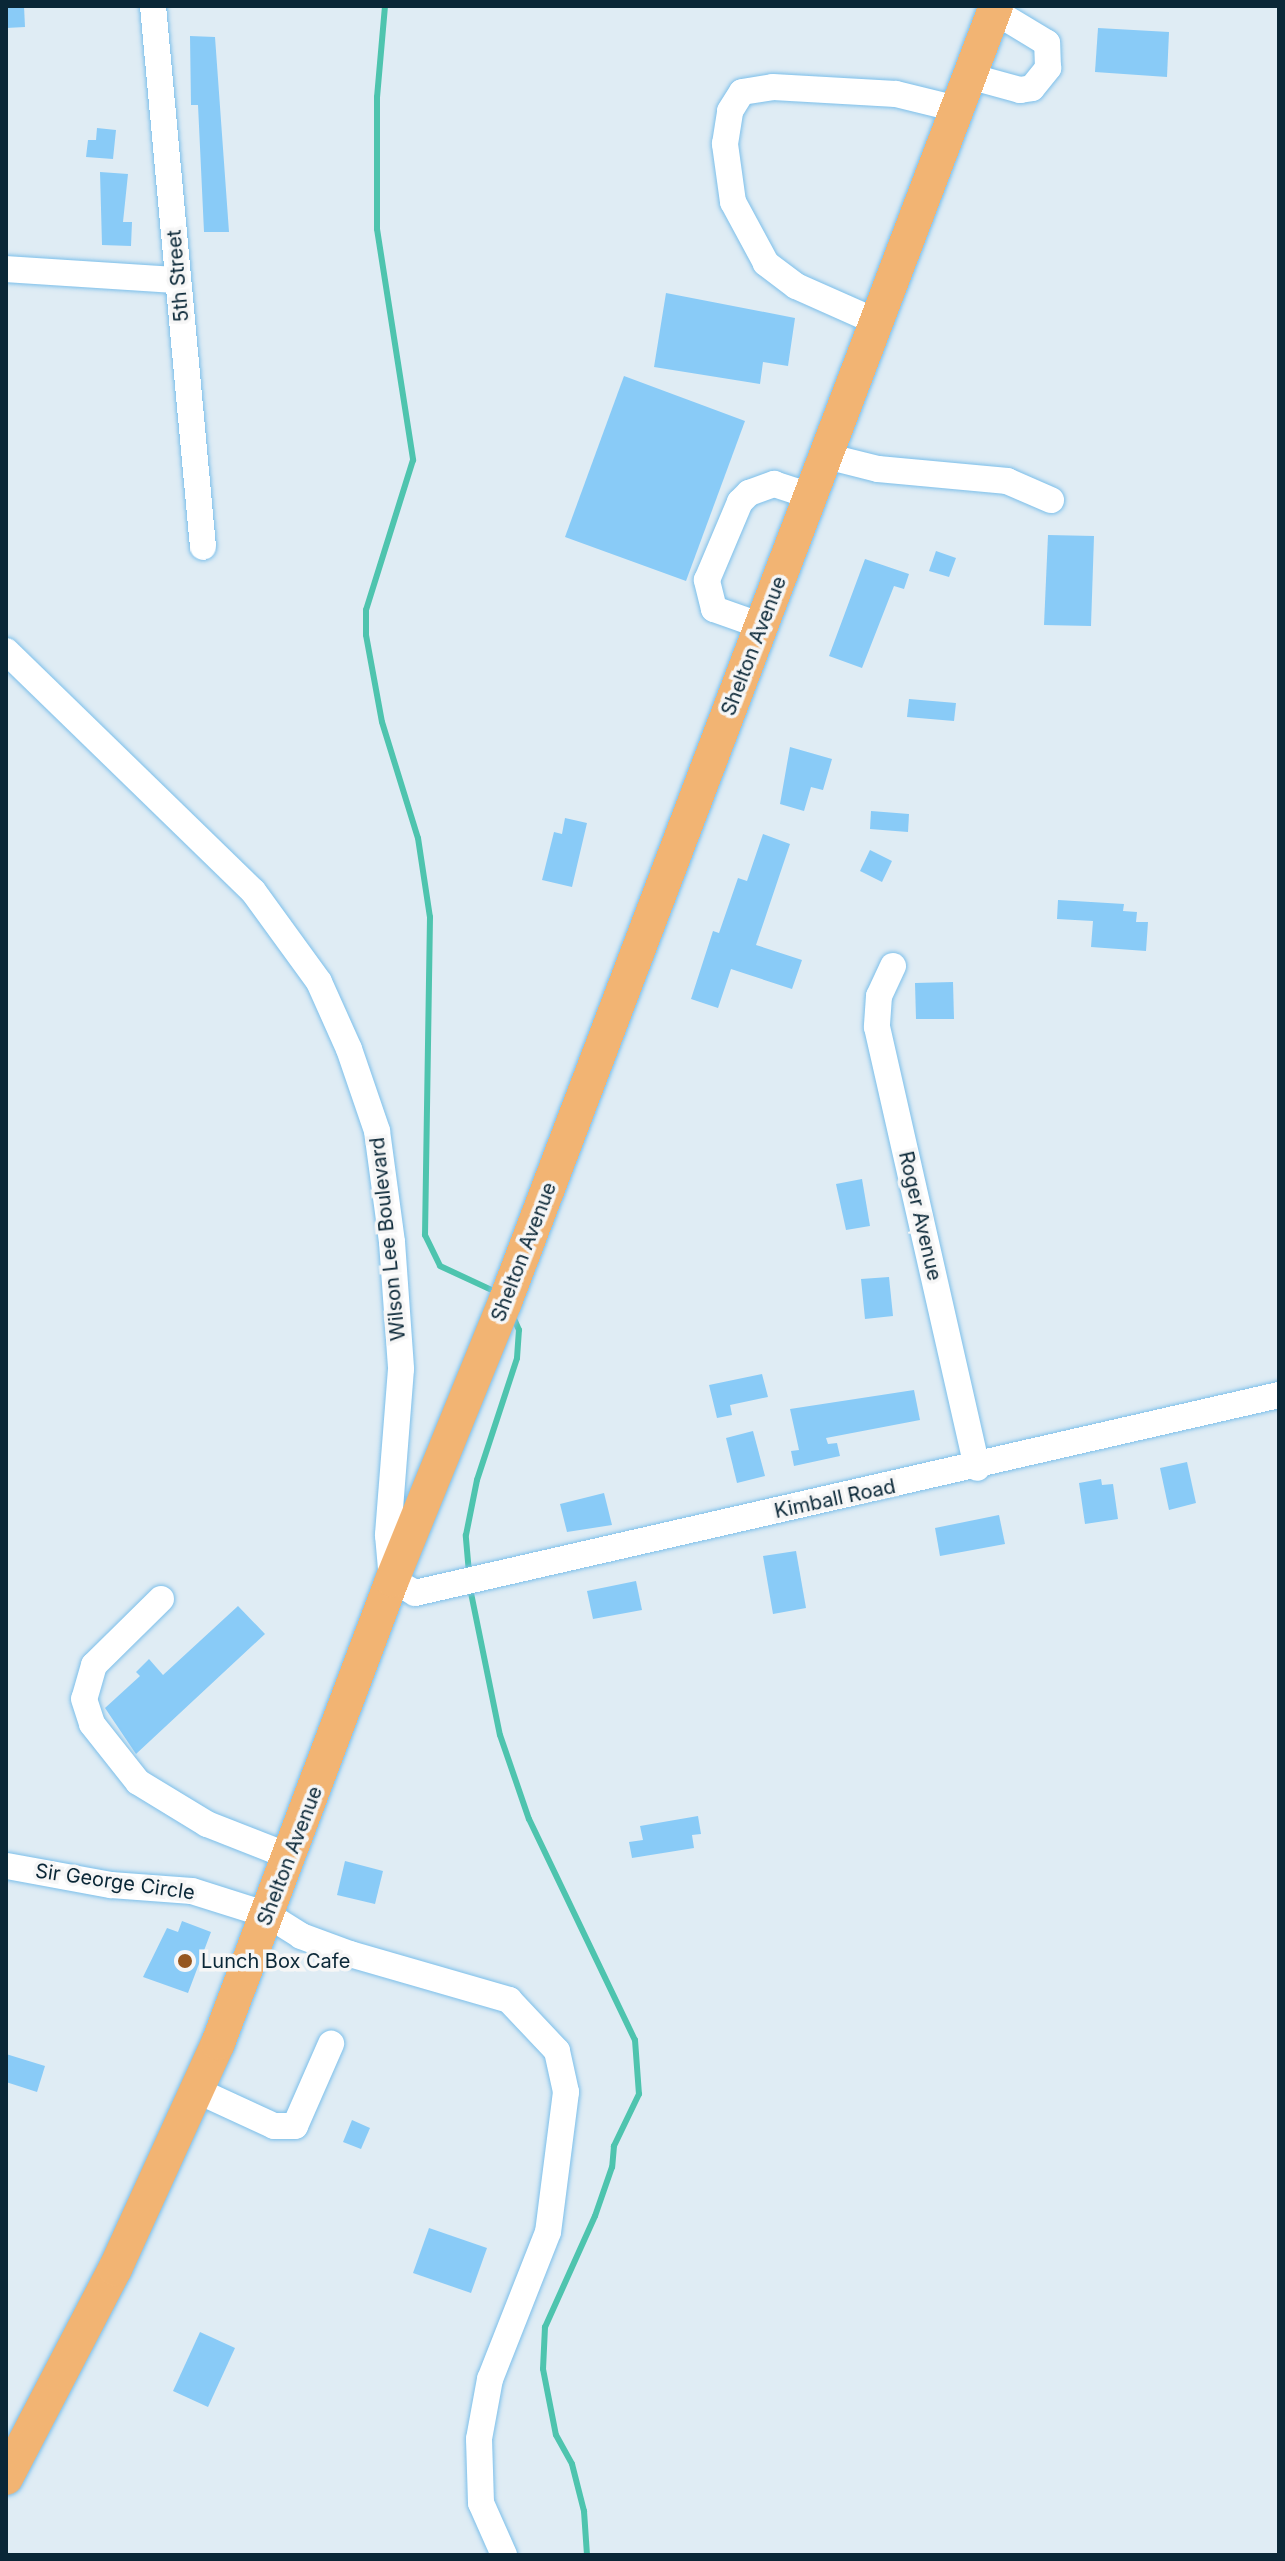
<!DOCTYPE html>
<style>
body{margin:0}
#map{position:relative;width:1285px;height:2561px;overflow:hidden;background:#dfecf4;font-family:Inter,sans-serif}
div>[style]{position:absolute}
.stream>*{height:6px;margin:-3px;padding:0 3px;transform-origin:3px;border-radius:3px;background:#4ec4ae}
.building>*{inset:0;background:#89cbf7}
.roads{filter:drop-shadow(0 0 2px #7cbfea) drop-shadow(0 0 2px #7cbfea)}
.minor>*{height:26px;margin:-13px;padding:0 13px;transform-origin:13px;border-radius:13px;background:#fff}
.major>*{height:34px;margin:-17px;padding:0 17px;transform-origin:17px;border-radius:17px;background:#f2b473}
.dots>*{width:22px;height:22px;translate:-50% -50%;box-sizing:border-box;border:4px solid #f6f6f6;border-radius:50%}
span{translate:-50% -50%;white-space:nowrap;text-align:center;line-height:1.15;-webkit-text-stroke:7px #f6f6f6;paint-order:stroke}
.street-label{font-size:20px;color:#0a2737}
.poi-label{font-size:20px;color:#0a2737}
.left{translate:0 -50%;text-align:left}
.frame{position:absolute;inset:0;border:8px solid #0a2737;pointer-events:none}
</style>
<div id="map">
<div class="stream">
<div style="left:385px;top:6px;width:91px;rotate:95deg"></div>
<div style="left:377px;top:97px;width:132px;rotate:90deg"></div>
<div style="left:377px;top:229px;width:234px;rotate:81.1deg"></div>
<div style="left:413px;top:460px;width:157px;rotate:107.4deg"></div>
<div style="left:366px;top:610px;width:25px;rotate:90deg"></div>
<div style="left:366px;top:635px;width:88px;rotate:79.6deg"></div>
<div style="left:382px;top:722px;width:121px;rotate:72.8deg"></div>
<div style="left:418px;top:838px;width:80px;rotate:81.4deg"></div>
<div style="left:430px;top:917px;width:318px;rotate:90.9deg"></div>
<div style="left:425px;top:1235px;width:34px;rotate:64deg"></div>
<div style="left:440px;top:1266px;width:62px;rotate:24.9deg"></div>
<div style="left:469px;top:1573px;width:38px;rotate:-95deg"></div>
<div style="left:466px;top:1535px;width:56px;rotate:-78.7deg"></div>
<div style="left:477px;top:1480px;width:128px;rotate:-71.8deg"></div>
<div style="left:517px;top:1358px;width:28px;rotate:-86deg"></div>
<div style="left:519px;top:1330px;width:17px;rotate:-114deg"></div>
<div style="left:470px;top:1588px;width:150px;rotate:78.5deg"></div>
<div style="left:500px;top:1735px;width:89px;rotate:71deg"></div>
<div style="left:529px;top:1819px;width:245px;rotate:64.4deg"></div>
<div style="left:635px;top:2040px;width:54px;rotate:85.8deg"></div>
<div style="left:639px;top:2094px;width:58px;rotate:115.7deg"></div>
<div style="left:614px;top:2146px;width:21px;rotate:95deg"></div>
<div style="left:612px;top:2167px;width:52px;rotate:109.1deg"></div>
<div style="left:595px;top:2216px;width:122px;rotate:114.2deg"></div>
<div style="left:545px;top:2327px;width:42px;rotate:92.7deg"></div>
<div style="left:543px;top:2369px;width:67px;rotate:78.9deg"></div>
<div style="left:556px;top:2435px;width:33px;rotate:61deg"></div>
<div style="left:572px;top:2464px;width:49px;rotate:75.7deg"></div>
<div style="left:584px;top:2511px;width:44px;rotate:86.1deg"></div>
</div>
<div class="building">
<div style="clip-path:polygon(6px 6px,24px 6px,25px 27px,6px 28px)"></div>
<div style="clip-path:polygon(1098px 28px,1169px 32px,1167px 77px,1095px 72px)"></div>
<div style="clip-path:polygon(190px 36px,215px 37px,229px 232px,204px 232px,198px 105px,191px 105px)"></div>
<div style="clip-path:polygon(97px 128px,116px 130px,113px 159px,86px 157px,88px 140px,96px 140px)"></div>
<div style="clip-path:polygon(100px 172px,128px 174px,123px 222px,132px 222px,131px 246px,102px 245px)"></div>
<div style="clip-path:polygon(666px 293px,795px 318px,788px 366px,763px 362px,760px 384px,654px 367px)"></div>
<div style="clip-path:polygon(624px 376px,745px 421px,686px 581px,565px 537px)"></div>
<div style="clip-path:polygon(1048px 535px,1094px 536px,1091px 626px,1044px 625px)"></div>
<div style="clip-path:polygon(936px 551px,956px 558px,949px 577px,929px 571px)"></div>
<div style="clip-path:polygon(865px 559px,909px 574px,904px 589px,894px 586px,862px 668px,829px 656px)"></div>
<div style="clip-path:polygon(909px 699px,956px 703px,954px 721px,907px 717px)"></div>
<div style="clip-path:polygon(790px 747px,832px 759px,823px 790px,811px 787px,804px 811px,780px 804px)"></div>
<div style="clip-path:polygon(871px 811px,909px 814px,908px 832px,870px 829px)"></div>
<div style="clip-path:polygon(565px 818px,587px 823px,572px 887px,542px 880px,554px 832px,562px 834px)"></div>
<div style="clip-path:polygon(763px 834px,790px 844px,756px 945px,802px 960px,792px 989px,731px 969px,718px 1008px,691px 999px,713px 931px,719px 933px,738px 878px,747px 881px)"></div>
<div style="clip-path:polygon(870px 850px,892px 861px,882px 882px,860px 871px)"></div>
<div style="clip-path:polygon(1058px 900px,1124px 904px,1123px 911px,1137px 912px,1136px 922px,1148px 922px,1146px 951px,1091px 947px,1093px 921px,1057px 919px)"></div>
<div style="clip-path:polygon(953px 982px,954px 1019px,916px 1019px,915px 983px)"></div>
<div style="clip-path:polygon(862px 1179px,870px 1226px,846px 1230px,836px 1184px)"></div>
<div style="clip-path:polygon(889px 1277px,893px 1316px,865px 1319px,861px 1279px)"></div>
<div style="clip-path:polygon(762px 1374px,768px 1397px,730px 1405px,732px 1415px,717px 1418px,709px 1385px)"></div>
<div style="clip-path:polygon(914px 1390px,920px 1420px,826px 1438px,828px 1444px,837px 1443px,840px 1456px,794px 1466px,791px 1451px,799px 1450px,790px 1409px)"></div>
<div style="clip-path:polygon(753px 1431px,765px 1476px,737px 1483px,726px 1438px)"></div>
<div style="clip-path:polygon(1187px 1462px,1196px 1503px,1169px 1510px,1160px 1468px)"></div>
<div style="clip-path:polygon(1101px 1479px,1102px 1485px,1113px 1484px,1118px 1519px,1085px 1524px,1079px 1483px)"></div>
<div style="clip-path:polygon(604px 1493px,612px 1525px,567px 1532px,560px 1504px)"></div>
<div style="clip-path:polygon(999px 1515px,1005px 1544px,940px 1556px,935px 1528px)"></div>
<div style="clip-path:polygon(796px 1551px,806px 1608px,773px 1614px,763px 1556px)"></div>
<div style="clip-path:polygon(636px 1581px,642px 1610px,593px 1619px,587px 1591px)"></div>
<div style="clip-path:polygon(238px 1606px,265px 1634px,136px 1754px,105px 1708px,140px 1676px,136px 1672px,149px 1659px,163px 1675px)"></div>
<div style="clip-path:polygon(698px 1816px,701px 1834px,692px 1835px,694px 1848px,632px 1858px,629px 1842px,643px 1840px,640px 1826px)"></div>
<div style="clip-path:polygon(345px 1861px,383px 1871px,375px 1904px,337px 1895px)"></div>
<div style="clip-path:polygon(182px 1921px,211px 1932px,188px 1993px,143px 1977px,167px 1928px,178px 1932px)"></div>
<div style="clip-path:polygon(6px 2054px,45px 2066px,37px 2092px,6px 2082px)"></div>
<div style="clip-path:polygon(352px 2120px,370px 2128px,361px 2149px,343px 2142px)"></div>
<div style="clip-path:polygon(429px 2228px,487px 2248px,471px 2293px,413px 2273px)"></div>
<div style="clip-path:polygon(200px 2332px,235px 2348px,208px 2407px,173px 2391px)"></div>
</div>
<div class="roads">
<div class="minor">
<div style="left:153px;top:6px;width:543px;rotate:84.72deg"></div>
<div style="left:969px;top:76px;width:53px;rotate:15.4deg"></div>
<div style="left:1020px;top:90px;width:12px;rotate:-9deg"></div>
<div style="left:1032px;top:88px;width:26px;rotate:-51deg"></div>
<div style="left:1048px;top:68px;width:25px;rotate:-92deg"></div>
<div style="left:1047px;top:43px;width:62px;rotate:-148.9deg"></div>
<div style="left:6px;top:269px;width:172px;rotate:3.7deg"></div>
<div style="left:877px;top:322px;width:89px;rotate:-156deg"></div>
<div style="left:796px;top:286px;width:38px;rotate:-143deg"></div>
<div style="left:766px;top:263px;width:69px;rotate:-118.4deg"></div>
<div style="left:733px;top:202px;width:59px;rotate:-97.9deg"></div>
<div style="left:725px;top:144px;width:33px;rotate:-81deg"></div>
<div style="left:730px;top:111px;width:22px;rotate:-58deg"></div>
<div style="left:742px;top:92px;width:31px;rotate:-9deg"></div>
<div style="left:773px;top:87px;width:123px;rotate:3.3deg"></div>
<div style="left:896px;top:94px;width:63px;rotate:13.8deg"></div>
<div style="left:826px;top:456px;width:54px;rotate:14deg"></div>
<div style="left:878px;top:469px;width:130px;rotate:5.3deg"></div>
<div style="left:1007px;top:481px;width:48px;rotate:23.4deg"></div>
<div style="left:762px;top:626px;width:51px;rotate:-160.5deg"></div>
<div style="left:714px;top:609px;width:30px;rotate:-104deg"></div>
<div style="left:707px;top:580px;width:85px;rotate:-67.1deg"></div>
<div style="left:740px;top:502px;width:13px;rotate:-45deg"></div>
<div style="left:749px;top:493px;width:27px;rotate:-20deg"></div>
<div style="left:774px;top:484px;width:39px;rotate:18deg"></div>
<div style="left:6px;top:651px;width:344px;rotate:44.2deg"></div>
<div style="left:253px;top:891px;width:112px;rotate:54deg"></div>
<div style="left:319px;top:982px;width:73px;rotate:65.9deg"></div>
<div style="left:349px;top:1049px;width:87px;rotate:71.1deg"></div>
<div style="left:377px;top:1131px;width:112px;rotate:82.3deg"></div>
<div style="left:392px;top:1242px;width:127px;rotate:85.9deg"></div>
<div style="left:401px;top:1369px;width:167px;rotate:94.5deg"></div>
<div style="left:388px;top:1535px;width:45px;rotate:84.9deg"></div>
<div style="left:392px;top:1580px;width:26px;rotate:29deg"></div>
<div style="left:415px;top:1593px;width:886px;rotate:-12.91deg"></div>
<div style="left:893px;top:966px;width:33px;rotate:115deg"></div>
<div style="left:879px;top:996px;width:31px;rotate:94deg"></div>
<div style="left:877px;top:1027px;width:452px;rotate:77.2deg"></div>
<div style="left:161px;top:1599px;width:94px;rotate:135.4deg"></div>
<div style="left:94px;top:1665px;width:35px;rotate:106deg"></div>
<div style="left:84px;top:1699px;width:26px;rotate:72deg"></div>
<div style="left:92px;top:1724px;width:74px;rotate:51.6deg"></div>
<div style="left:138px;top:1782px;width:81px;rotate:31.3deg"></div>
<div style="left:207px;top:1824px;width:90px;rotate:21.4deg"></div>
<div style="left:7px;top:1866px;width:106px;rotate:10.4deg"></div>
<div style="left:111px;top:1885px;width:81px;rotate:4.2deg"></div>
<div style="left:192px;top:1891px;width:80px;rotate:17.5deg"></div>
<div style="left:268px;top:1915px;width:39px;rotate:32deg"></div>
<div style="left:301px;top:1936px;width:52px;rotate:20.2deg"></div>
<div style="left:350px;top:1954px;width:166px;rotate:16.1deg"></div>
<div style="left:509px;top:2000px;width:70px;rotate:46.7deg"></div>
<div style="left:557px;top:2051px;width:42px;rotate:77.6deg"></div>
<div style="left:566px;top:2092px;width:141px;rotate:97.3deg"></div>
<div style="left:548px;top:2232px;width:158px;rotate:111.5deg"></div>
<div style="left:490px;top:2379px;width:61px;rotate:100.4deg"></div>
<div style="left:479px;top:2439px;width:64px;rotate:88.2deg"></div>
<div style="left:481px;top:2503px;width:57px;rotate:66.1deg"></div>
<div style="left:196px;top:2090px;width:86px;rotate:24.8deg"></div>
<div style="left:274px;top:2126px;width:21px"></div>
<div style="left:295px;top:2126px;width:90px;rotate:-66.3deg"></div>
</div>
<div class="major">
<div style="left:6px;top:2478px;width:236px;rotate:-62.5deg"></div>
<div style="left:115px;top:2269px;width:248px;rotate:-65.5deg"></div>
<div style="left:218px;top:2043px;width:495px;rotate:-69.4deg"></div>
<div style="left:392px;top:1580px;width:300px;rotate:-67.9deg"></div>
<div style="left:505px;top:1302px;width:1386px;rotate:-69.25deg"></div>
</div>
</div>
<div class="dots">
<div style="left:185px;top:1961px;background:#96571f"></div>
</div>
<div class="street-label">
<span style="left:178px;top:276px;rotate:-95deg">5th Street</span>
<span style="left:754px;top:646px;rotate:-69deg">Shelton Avenue</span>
<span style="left:920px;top:1216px;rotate:77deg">Roger Avenue</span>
<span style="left:388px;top:1239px;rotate:-96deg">Wilson Lee Boulevard</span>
<span style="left:524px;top:1252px;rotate:-69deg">Shelton Avenue</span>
<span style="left:835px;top:1499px;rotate:-12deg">Kimball Road</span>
<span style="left:290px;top:1856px;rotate:-69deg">Shelton Avenue</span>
<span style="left:115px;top:1882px;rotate:8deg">Sir George Circle</span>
</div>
<div class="poi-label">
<span class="left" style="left:201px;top:1961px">Lunch Box Cafe</span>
</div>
<div class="frame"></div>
</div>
